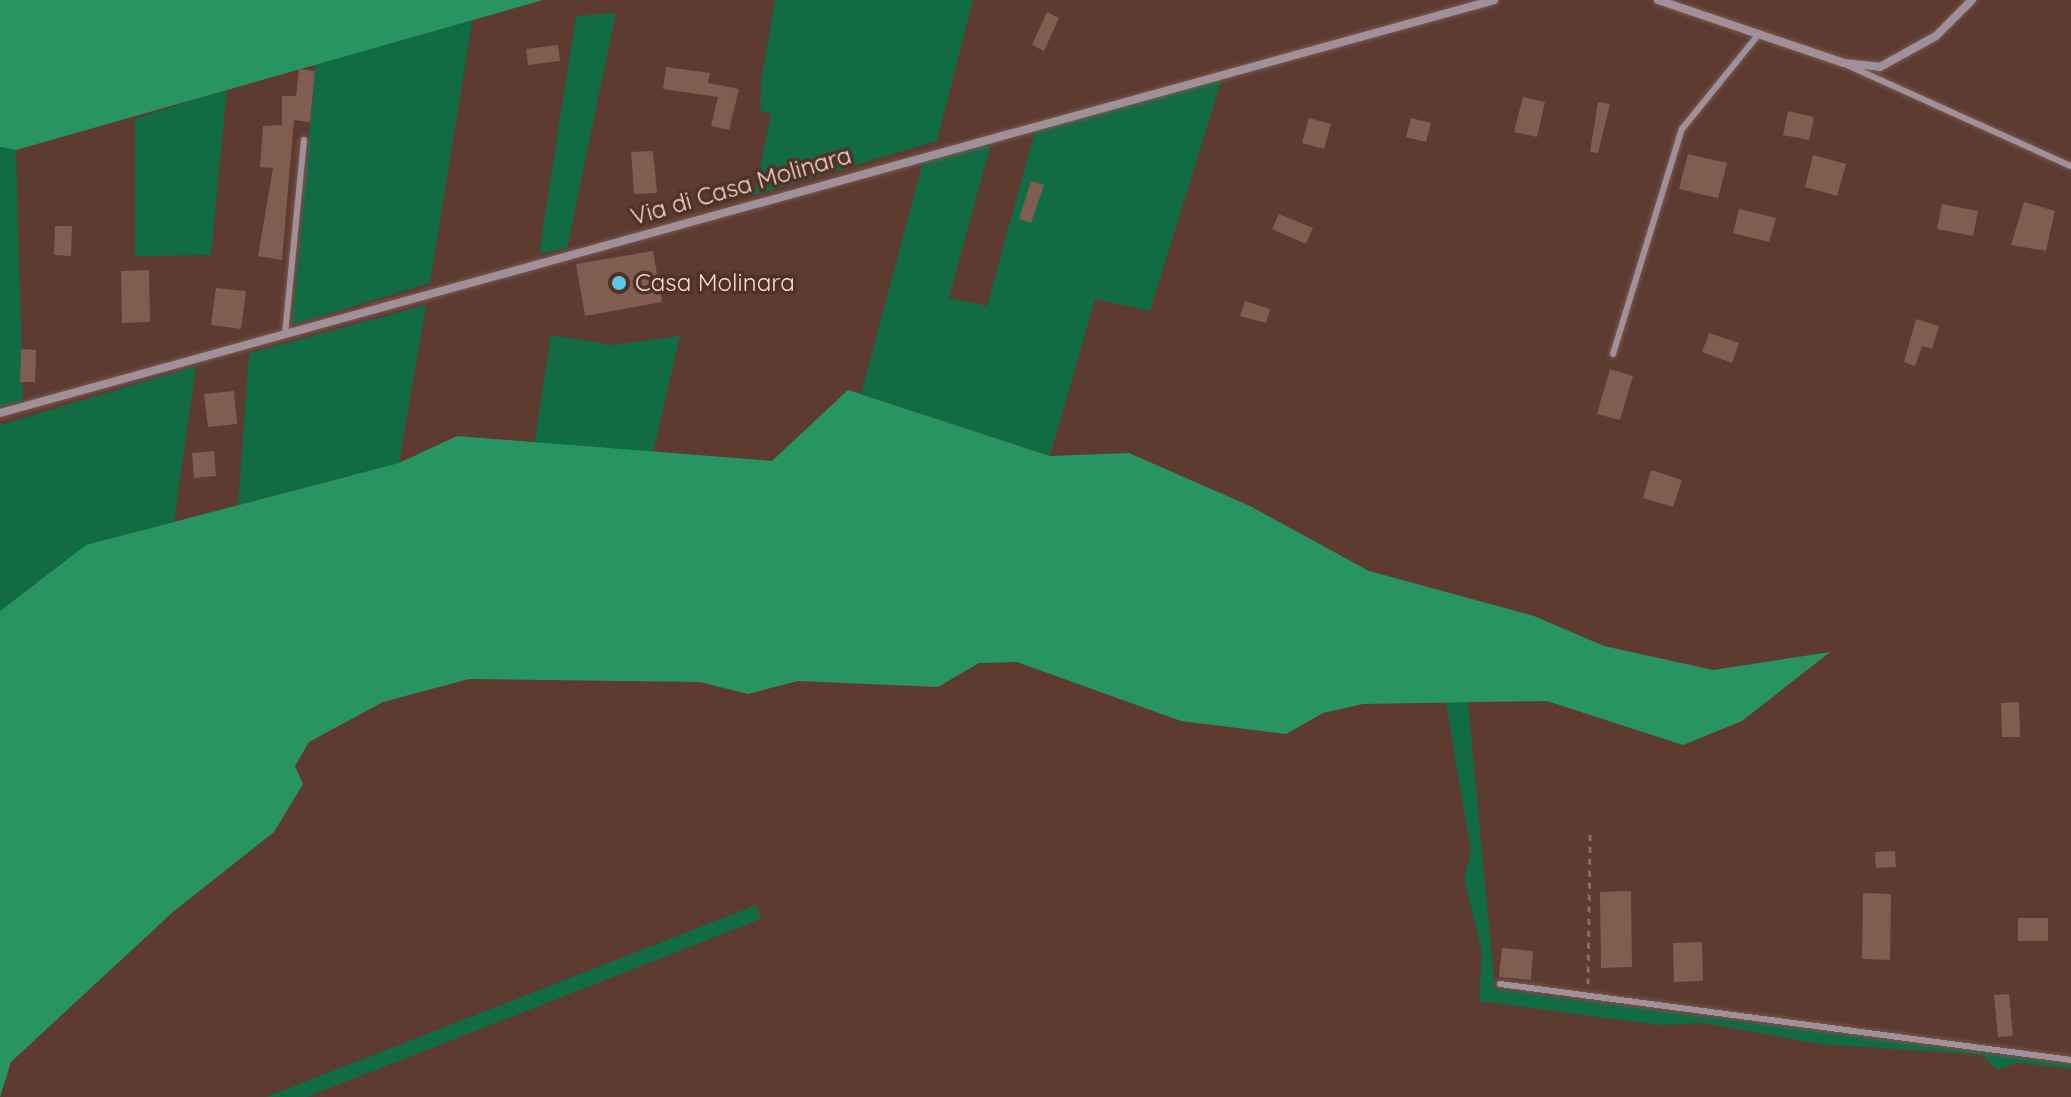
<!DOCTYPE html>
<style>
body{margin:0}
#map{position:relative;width:2071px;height:1097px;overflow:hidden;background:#5d3b31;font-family:Quicksand,sans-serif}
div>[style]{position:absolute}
.green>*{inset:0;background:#116b43}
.forest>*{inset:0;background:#289462}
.building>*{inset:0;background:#815c51}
.path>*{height:3px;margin-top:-1.5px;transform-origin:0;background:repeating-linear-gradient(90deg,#8a6c63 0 6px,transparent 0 12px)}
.roads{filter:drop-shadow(0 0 2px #78584f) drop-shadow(0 0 2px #78584f)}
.lane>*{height:6px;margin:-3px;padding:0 3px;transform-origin:3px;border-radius:3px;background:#a0909a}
.street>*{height:8px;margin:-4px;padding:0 4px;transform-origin:4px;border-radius:4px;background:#a0909a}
.dots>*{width:22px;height:22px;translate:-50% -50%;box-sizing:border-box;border:4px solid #513126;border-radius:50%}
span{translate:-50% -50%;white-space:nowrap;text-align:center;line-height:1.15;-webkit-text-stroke:7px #513126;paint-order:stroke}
.street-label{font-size:24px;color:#f1dcd5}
.poi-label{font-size:24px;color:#f1dcd5}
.left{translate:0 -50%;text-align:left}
</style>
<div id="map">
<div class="green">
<div style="clip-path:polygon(775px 0,973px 0,937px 141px,754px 195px,771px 114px,760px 110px,761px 81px)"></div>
<div style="clip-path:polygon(616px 13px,567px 248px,539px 254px,576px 16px)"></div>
<div style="clip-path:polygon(473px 17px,430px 283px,292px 325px,316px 60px)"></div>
<div style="clip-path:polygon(1222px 79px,1150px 311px,1095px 299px,1050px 456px,861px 394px,923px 162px,991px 143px,949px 298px,987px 306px,1035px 131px)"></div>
<div style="clip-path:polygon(227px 89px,211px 255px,135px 256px,135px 119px)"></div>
<div style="clip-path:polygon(0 147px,16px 150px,23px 401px,0 407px)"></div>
<div style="clip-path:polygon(426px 305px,399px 463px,238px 505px,249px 353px)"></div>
<div style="clip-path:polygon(551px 335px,612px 345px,680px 336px,653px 453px,534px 446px)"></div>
<div style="clip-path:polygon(196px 366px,174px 522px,86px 545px,0 611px,0 425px)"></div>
<div style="clip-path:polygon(1468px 701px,1495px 989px,2071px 1064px,2071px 1069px,2018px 1063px,1997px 1070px,1983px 1055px,1820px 1044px,1703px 1023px,1659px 1025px,1479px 1001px,1482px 952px,1464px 878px,1471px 851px,1446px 702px)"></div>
<div style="clip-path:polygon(756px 905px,761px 919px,307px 1097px,266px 1097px)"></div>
</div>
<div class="forest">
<div style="clip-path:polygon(0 0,543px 0,16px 150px,0 147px)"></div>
<div style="clip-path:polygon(848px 390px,1050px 456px,1129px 453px,1250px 506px,1369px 571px,1534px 616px,1604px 646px,1713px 670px,1830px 652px,1742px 721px,1683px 745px,1547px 701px,1363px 704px,1323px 713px,1286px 734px,1181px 721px,1017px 662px,979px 663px,938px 687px,798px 681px,748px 694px,700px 682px,469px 679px,383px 702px,309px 742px,295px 766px,303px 784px,274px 832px,174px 911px,11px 1062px,0 1097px,0 611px,86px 545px,399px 463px,457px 436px,772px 461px)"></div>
</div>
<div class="building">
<div style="clip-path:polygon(1047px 12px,1059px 18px,1044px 51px,1032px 45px)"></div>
<div style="clip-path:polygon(558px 45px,560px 61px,528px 65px,526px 49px)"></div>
<div style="clip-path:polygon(666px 67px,710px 73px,708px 83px,739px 89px,729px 130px,711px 126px,718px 97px,663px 89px)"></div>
<div style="clip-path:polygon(299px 69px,315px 71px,310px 122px,294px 120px,282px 260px,258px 256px,273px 168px,260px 167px,263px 126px,282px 125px,282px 96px,296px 96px)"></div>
<div style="clip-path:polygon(1523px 97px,1545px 102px,1537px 137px,1514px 132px)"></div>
<div style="clip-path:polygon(1598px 102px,1610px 104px,1598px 153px,1590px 152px)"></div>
<div style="clip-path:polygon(1788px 111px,1814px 117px,1809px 140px,1783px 135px)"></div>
<div style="clip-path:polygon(1309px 118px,1331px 124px,1324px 149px,1302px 143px)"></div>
<div style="clip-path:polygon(1411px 118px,1431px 123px,1426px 142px,1406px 137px)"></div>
<div style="clip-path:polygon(653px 151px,657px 193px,634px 194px,631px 152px)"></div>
<div style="clip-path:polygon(1688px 154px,1727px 163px,1718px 198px,1679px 189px)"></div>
<div style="clip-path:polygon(1813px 155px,1846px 164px,1837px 196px,1805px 187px)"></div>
<div style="clip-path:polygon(1031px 181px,1044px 185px,1031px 223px,1019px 219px)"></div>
<div style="clip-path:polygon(2024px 202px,2055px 211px,2046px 251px,2011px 245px)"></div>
<div style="clip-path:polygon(1942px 204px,1978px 211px,1973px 236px,1937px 229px)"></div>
<div style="clip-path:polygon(1739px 209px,1776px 218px,1769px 242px,1733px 233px)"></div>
<div style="clip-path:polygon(1279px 214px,1313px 228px,1306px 244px,1272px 229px)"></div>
<div style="clip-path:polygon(55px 226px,72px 226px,71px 256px,54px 255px)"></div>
<div style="clip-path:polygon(653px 251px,662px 302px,585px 316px,576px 264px)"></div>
<div style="clip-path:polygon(149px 270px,150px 322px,122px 323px,121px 271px)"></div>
<div style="clip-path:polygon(216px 288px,246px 291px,241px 329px,211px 325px)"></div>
<div style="clip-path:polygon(1245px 301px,1270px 309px,1266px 323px,1240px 316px)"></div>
<div style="clip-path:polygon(1916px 319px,1939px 326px,1932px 349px,1922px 346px,1915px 366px,1904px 362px)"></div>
<div style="clip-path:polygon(1709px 333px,1739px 343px,1732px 363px,1702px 352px)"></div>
<div style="clip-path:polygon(21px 349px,36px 350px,35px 382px,20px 382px)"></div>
<div style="clip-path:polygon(1610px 369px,1633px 376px,1620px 420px,1597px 414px)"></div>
<div style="clip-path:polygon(234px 391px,237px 424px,208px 427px,204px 394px)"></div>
<div style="clip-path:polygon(214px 451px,216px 476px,194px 478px,192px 453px)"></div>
<div style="clip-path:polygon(1651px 470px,1682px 480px,1673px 507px,1643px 498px)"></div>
<div style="clip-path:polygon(2019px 702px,2020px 737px,2002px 737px,2001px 703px)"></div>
<div style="clip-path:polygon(1895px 851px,1896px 867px,1876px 868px,1875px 852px)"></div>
<div style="clip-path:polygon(1631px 891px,1632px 967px,1601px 968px,1600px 892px)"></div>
<div style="clip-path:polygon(1863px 893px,1891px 894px,1890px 960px,1862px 959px)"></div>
<div style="clip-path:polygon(2018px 918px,2048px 918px,2048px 941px,2018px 941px)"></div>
<div style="clip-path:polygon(1702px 942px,1703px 981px,1674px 982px,1673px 943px)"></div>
<div style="clip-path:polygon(1502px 948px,1533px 951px,1531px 980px,1499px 977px)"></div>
<div style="clip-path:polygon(2009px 994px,2013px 1036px,1998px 1037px,1994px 995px)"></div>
</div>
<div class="path">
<div style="left:1588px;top:984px;width:151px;rotate:-89.2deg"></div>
</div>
<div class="roads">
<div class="lane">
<div style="left:1847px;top:65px;width:246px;rotate:24.3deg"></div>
<div style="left:285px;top:334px;width:195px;rotate:-84.4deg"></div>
<div style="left:1613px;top:354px;width:235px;rotate:-73deg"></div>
<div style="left:1682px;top:129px;width:121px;rotate:-51deg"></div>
<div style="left:1500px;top:984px;width:576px;rotate:7.58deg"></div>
</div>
<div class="street">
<div style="left:1658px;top:0;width:196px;rotate:18.7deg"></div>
<div style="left:1844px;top:63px;width:36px;rotate:6deg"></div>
<div style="left:1880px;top:67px;width:64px;rotate:-29deg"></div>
<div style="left:1936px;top:36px;width:51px;rotate:-45deg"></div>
<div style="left:0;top:413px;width:1550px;rotate:-15.45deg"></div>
</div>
</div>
<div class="dots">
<div style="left:619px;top:283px;background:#5ac8e5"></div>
</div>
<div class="street-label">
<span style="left:741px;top:186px;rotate:-16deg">Via di Casa Molinara</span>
</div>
<div class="poi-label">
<span class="left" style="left:635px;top:283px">Casa Molinara</span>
</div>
</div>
